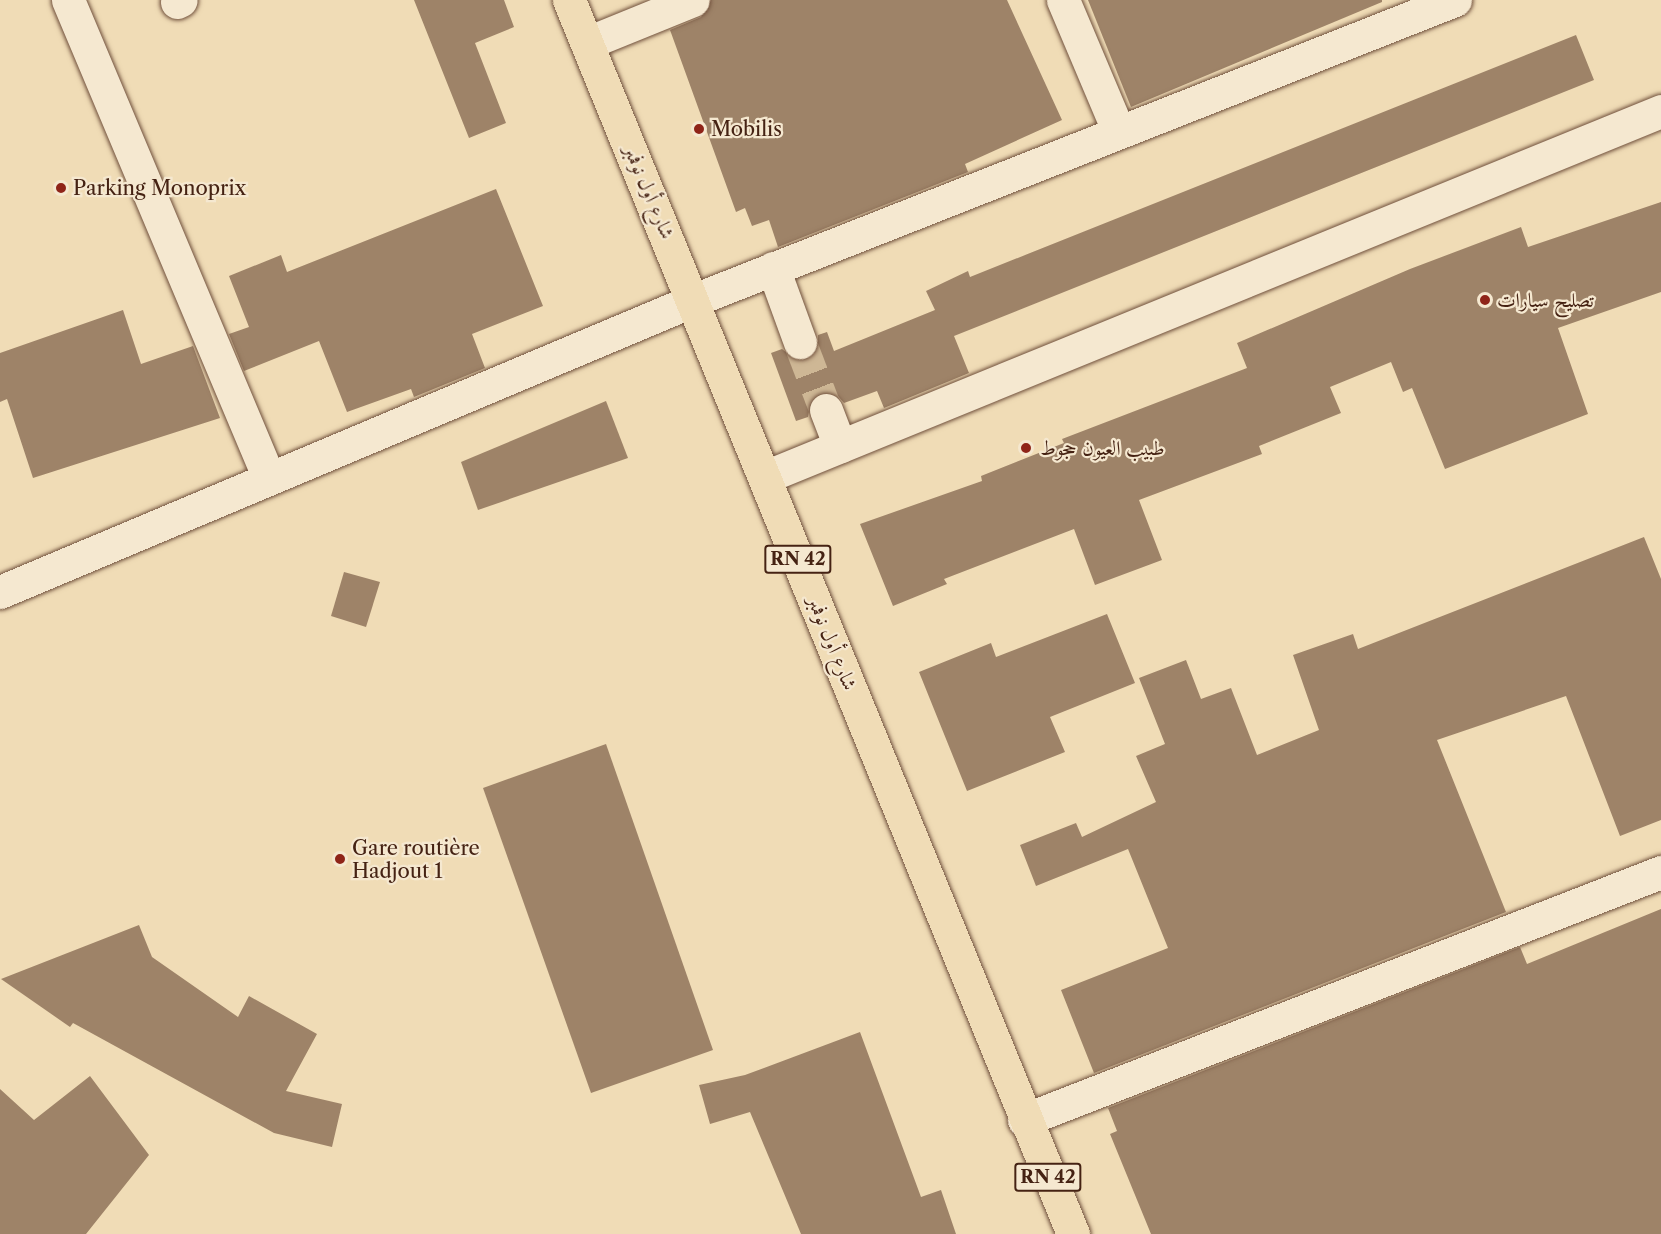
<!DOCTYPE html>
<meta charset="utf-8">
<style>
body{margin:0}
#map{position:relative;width:1661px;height:1234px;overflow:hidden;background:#f0dcb6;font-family:"Libre Caslon Text",Amiri,serif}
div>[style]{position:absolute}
.building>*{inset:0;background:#9e8368}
.minor-tunnel>*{height:33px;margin-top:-16.5px;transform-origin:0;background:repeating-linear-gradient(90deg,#ceb795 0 33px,transparent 0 49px)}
.roads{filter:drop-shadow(0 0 2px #70503c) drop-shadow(0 0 2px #70503c)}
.minor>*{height:33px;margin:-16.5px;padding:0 16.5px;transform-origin:16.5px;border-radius:16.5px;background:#f5e8d0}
.major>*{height:33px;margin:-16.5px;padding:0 16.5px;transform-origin:16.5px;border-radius:16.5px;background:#f0dcb6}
.dots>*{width:16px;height:16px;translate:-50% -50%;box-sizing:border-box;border:3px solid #f5e8d0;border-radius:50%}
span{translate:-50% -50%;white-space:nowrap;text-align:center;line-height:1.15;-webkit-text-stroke:4.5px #f5e8d0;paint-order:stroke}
.shield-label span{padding:2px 4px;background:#f5e8d0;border:2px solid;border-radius:4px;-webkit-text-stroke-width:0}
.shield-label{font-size:18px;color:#452213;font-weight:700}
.poi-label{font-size:20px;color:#452213}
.left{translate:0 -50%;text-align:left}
.street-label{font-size:20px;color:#452213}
</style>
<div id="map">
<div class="building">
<div style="clip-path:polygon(414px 0,504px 0,514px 27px,475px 43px,506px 123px,469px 138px)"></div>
<div style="clip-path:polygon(711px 0,1007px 0,1062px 120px,965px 164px,968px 172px,778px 247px,769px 220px,752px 226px,745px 208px,736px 212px,670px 30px,701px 17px)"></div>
<div style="clip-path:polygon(1088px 0,1382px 0,1382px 2px,1131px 107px)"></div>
<div style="clip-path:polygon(1576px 35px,1594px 80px,954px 336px,969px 373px,884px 408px,877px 391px,844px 403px,837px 395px,820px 392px,811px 399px,808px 417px,796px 421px,771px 353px,782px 349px,796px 360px,807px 359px,818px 346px,818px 335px,827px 332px,834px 351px,935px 310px,926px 291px,968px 271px,970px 277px)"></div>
<div style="clip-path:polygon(496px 189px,543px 306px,472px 334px,485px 368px,414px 397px,411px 389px,347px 412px,319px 341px,244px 371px,229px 334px,249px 327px,229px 276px,281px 255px,287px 272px)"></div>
<div style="clip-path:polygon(1661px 202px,1661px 292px,1558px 328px,1588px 414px,1445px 469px,1412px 388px,1403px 392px,1391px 362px,1330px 387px,1341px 413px,1259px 446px,1262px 454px,1139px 500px,1162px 560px,1095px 585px,1074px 529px,944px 579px,947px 584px,893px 606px,860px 524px,982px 481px,981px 476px,1064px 443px,1062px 439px,1247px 368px,1237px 343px,1410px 269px,1521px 227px,1528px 247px)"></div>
<div style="clip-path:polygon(123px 310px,141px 364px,193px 346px,220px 418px,33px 478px,7px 399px,0 402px,0 353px)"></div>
<div style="clip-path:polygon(606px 401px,628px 458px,478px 510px,461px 462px)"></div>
<div style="clip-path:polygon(1644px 537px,1661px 579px,1661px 820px,1620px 836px,1566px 696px,1437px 740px,1506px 912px,1094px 1073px,1061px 990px,1168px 948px,1128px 849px,1036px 886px,1020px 845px,1076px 823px,1082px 837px,1156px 802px,1136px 756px,1165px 744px,1139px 678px,1186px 660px,1201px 699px,1231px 688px,1257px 755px,1319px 730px,1293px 655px,1353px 634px,1358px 649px)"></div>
<div style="clip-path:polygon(344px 572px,380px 582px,366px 627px,331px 616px)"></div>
<div style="clip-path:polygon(1107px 614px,1135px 683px,1050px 717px,1065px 752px,967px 791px,919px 672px,991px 643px,996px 657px)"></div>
<div style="clip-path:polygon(606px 744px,713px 1050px,591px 1093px,483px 788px)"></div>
<div style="clip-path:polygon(1661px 909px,1661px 1234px,1151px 1234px,1110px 1134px,1117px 1131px,1108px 1108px,1520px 947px,1527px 964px)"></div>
<div style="clip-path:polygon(139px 925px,152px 957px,238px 1017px,249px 996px,317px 1034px,286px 1091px,342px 1104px,332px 1147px,274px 1133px,73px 1023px,70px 1027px,1px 979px)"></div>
<div style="clip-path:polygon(860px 1032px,921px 1197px,941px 1190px,956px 1234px,801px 1234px,750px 1112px,710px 1124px,699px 1085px,745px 1075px)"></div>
<div style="clip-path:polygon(90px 1076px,149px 1155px,86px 1234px,0 1234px,0 1089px,34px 1120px)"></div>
</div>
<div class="minor-tunnel">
<div style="left:800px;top:342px;width:73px;rotate:69.1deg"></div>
</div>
<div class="roads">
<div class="minor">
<div style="left:68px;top:0;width:516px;rotate:67.21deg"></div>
<div style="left:1063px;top:0;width:141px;rotate:67.1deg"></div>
<div style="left:177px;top:2px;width:4px;rotate:-27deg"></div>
<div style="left:587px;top:43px;width:114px;rotate:-22.1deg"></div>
<div style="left:773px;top:268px;width:79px;rotate:70deg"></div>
<div style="left:826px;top:410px;width:39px;rotate:69deg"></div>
<div style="left:765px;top:477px;width:968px;rotate:-22.22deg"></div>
<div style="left:0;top:592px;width:753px;rotate:-22.82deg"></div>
<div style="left:694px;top:300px;width:818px;rotate:-21.52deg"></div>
<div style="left:1024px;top:1120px;width:684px;rotate:-21.27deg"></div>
</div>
<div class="major">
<div style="left:569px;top:0;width:1333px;rotate:67.78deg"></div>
</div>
</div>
<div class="dots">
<div style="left:699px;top:129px;background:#8f2418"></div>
<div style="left:61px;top:188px;background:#8f2418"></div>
<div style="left:1485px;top:300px;background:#8f2418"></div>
<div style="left:1026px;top:448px;background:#8f2418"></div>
<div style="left:340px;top:859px;background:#8f2418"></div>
</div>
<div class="shield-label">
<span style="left:798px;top:559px">RN 42</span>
<span style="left:1048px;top:1177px">RN 42</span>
</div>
<div class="poi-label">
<span class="left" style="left:711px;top:129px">Mobilis</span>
<span class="left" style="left:73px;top:188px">Parking Monoprix</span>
<span class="left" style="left:1497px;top:300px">تصليح سيارات</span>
<span class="left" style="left:1040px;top:448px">طبيب العيون حجوط</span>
<span class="left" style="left:352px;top:860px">Gare routière<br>Hadjout 1</span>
</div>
<div class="street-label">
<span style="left:649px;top:192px;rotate:67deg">شارع أول نوفمبر</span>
<span style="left:832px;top:643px;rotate:68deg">شارع أول نوفمبر</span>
</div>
</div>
